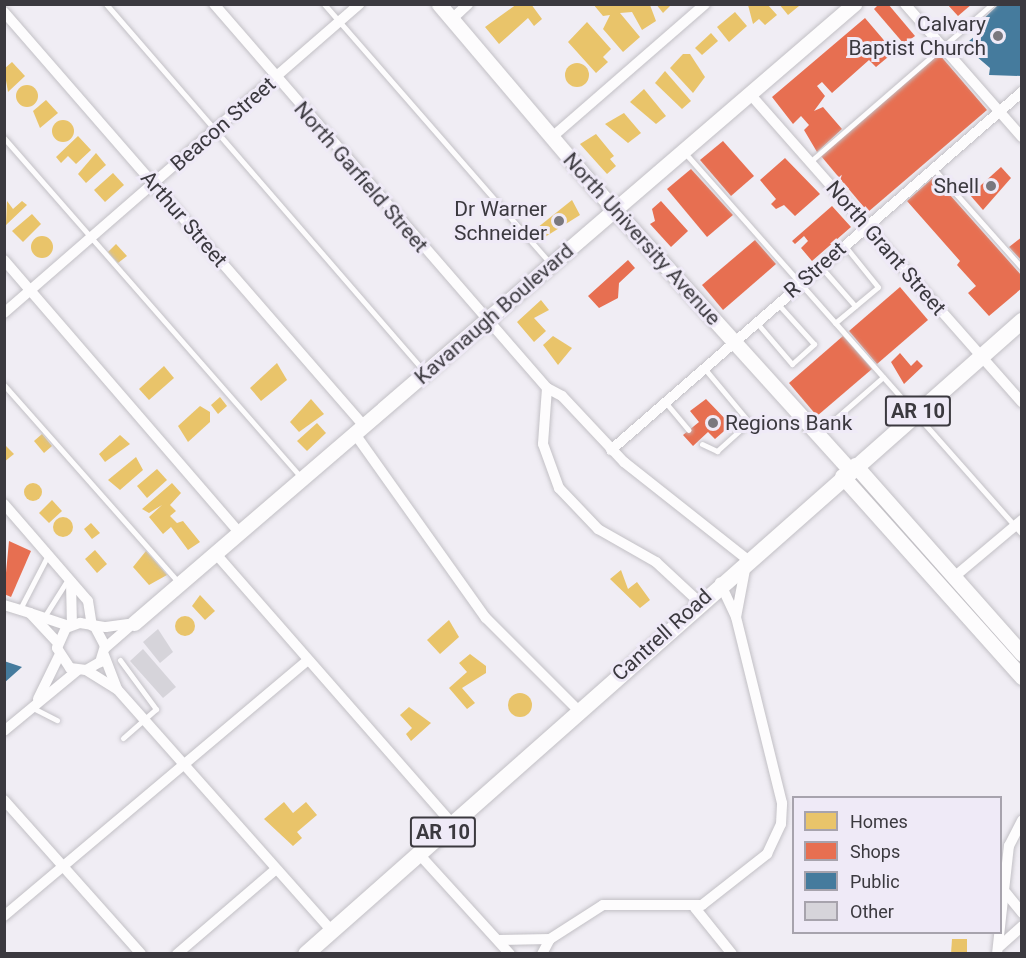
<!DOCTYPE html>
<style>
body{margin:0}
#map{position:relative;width:1026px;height:958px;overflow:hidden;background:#f0edf4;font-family:Roboto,sans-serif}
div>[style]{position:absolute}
.homes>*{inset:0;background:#e9c46a}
.round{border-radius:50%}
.shops>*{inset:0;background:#e76f51}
.public>*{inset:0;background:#457b9d}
.building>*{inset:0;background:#d6d4da}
.roads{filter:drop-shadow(0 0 2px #c2c0c5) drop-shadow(0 0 2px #c2c0c5)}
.lane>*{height:5px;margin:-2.5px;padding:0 2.5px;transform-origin:2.5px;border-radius:2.5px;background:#fdfcfd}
.street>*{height:10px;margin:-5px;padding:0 5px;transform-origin:5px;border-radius:5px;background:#fdfcfd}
.secondary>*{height:15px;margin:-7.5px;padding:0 7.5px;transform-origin:7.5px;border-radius:7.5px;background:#fdfcfd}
.primary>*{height:16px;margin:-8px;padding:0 8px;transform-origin:8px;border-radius:8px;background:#fdfcfd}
.dots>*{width:16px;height:16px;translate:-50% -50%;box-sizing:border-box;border:3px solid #efeaf7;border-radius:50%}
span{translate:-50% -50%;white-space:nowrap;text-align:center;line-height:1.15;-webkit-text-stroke:6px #efeaf7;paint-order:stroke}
.shield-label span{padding:2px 4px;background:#efeaf7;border:2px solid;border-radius:4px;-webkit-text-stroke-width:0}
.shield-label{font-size:20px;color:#3b393f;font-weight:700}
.poi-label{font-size:21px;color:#3b393f}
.right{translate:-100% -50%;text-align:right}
.left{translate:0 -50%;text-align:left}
.street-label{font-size:21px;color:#3b393f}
.frame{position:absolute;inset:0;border:6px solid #3b393f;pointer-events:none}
.legend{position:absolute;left:792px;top:796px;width:210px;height:138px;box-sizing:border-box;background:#efeaf7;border:2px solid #a7a3ad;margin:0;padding:8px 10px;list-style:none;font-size:18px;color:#3b393f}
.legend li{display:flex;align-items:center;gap:12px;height:30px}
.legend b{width:30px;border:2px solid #a7a3ad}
</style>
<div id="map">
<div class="homes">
<div style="clip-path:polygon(517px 4px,531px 4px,542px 19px,534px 26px,528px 18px,499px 44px,485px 27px)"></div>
<div style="clip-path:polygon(593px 4px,650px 5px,656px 21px,642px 30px,632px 12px,620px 13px,640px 37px,623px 52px,603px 29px,610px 15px,603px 16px)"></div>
<div style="clip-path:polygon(656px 4px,672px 4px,663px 13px)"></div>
<div style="clip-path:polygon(779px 4px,798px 4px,799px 6px,788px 15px)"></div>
<div style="clip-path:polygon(748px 5px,768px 5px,777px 15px,765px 25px,759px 19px,753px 24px)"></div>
<div style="clip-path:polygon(735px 12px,747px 26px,729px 42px,717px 27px)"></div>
<div style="clip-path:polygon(587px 22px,611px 49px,603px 57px,608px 62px,596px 73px,568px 42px)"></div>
<div style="clip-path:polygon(711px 33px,718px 41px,702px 55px,695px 48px)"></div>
<div style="clip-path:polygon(683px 54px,690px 54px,705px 77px,693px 93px,670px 68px)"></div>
<div style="clip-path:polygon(12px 62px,25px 76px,8px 92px,4px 69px)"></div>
<div class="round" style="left:565px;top:63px;width:24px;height:24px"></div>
<div style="clip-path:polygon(665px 71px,691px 101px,682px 109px,655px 83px)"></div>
<div class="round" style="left:16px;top:85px;width:22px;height:22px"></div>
<div style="clip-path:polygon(644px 89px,666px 116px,656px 124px,630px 102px)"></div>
<div style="clip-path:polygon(46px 100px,58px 113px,40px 128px,33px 111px)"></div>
<div style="clip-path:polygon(624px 113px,641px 133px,628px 143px,605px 124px)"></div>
<div class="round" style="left:52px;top:120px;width:22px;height:22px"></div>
<div style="clip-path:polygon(596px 134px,614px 156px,610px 159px,616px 166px,607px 174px,580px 144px)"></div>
<div style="clip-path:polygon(78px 136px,91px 150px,76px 164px,68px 156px,61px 163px,56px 157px)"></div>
<div style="clip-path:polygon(96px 153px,106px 165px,86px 183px,78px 174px)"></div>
<div style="clip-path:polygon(113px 173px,124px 185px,105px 202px,94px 190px)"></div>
<div style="clip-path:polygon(572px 200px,580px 215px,545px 237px,537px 228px)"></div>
<div style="clip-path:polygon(7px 201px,13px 209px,22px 201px,27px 205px,6px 225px)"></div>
<div style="clip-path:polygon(32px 214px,41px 224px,23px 242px,12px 231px)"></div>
<div class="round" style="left:31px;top:236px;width:22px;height:22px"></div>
<div style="clip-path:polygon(116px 244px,127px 256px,118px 263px,108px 252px)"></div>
<div style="clip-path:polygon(541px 300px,549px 310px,534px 318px,546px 331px,534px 342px,517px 322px)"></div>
<div style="clip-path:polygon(553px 336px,572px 348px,558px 365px,543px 345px)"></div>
<div style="clip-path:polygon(277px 363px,287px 380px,261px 401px,250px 388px)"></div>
<div style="clip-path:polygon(164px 366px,174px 378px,149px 400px,139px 389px)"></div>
<div style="clip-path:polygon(220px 397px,227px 406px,218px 414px,211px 405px)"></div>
<div style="clip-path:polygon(311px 399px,324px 414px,299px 432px,290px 422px)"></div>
<div style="clip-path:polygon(200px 406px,210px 412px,210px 422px,188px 442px,178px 426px)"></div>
<div style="clip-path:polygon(317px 423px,326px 433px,307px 451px,297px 441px)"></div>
<div style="clip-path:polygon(42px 434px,52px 446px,44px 453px,34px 441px)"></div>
<div style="clip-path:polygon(120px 435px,130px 444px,105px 462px,99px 454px)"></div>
<div style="clip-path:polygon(4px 444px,14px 454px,4px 462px)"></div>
<div style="clip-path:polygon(136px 457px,143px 470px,120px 490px,108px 480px)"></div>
<div style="clip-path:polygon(157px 469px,167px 480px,147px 498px,137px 486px)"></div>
<div style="clip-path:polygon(172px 483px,181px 493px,170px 505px,176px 511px,170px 516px,177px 523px,183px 521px,200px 542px,188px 550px,171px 527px,163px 534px,149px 517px,162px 505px,149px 513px,142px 509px)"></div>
<div class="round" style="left:24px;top:483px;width:18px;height:18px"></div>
<div style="clip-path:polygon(52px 500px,62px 511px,49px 523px,39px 513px)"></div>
<div class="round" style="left:53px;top:517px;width:20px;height:20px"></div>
<div style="clip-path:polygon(91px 523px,100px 533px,92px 539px,84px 529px)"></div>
<div style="clip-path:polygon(95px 550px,107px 564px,97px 573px,85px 559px)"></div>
<div style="clip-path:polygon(146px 551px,167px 575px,149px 585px,133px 567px)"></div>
<div style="clip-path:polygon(621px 570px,628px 589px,637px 582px,650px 600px,640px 608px,610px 579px)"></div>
<div style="clip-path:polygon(200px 595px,215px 611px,205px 620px,192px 606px)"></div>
<div class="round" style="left:175px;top:616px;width:20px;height:20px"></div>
<div style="clip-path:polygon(449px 620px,459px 637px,440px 654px,427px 640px)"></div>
<div style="clip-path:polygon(470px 654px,486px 666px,486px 673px,462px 688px,475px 703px,467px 709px,449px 688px,467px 672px,459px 663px)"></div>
<div class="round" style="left:508px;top:693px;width:24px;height:24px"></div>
<div style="clip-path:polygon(409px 707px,431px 723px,411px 741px,406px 734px,412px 728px,400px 715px)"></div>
<div style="clip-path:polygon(284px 802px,293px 813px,306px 802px,317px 815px,297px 832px,302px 838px,293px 846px,264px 819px)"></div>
<div style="clip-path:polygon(952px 939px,967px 939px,967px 954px,951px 954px)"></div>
</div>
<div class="shops">
<div style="clip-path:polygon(879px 4px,888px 4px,915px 36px,904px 44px,874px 9px)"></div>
<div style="clip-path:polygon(947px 4px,972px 4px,958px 16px)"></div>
<div style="clip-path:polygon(865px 18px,894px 52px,876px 67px,869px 60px,832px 93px,822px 82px,817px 86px,825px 96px,814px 111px,823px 107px,842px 129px,817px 152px,804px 130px,809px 125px,801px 116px,793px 124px,772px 97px)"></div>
<div style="clip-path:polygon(939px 54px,987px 110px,868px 212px,821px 156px)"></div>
<div style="clip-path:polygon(723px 141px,754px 176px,731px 196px,700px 160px)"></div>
<div style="clip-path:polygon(785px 158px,820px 194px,795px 216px,784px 205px,776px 209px,771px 204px,776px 199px,760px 180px)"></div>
<div style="clip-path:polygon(1001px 167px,1011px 178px,983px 210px,970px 195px)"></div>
<div style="clip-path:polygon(691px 169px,733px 215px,707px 237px,667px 189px)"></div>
<div style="clip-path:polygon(934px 177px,1022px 276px,1022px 288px,989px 316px,968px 293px,976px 286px,957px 265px,960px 261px,907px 201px)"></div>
<div style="clip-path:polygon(661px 201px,688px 231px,671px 247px,650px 224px,655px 221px,652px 209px)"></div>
<div style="clip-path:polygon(832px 206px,851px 227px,812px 261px,801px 248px,808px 241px,804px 236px,795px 244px,792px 241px)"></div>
<div style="clip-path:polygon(1022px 237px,1022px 261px,1009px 247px)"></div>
<div style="clip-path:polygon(755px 240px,776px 264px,723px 310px,702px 285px)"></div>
<div style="clip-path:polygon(628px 260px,635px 268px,619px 283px,618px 298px,599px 308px,588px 296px)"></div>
<div style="clip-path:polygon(900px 287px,928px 320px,877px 364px,849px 331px)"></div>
<div style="clip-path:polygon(843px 336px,872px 369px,817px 416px,789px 383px)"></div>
<div style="clip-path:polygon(900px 353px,911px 366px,917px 360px,923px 366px,904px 384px,891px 362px)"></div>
<div style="clip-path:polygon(706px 399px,731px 425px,715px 439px,708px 432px,693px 446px,683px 435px,699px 422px,690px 411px)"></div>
<div style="clip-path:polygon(9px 541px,31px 551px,11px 597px,4px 594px)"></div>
</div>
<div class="public">
<div style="clip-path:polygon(999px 4px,1022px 4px,1022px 76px,989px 75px,990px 68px,969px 50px,969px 41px,981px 31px,976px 26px)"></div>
<div style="clip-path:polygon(4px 661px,22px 667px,4px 683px)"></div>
</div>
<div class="building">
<div style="clip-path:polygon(158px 629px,173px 652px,160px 663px,143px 642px)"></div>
<div style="clip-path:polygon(143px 649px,176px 687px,163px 698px,130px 661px)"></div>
</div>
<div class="roads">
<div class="lane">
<div style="left:106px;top:4px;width:487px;rotate:49.1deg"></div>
<div style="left:324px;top:4px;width:344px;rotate:48.9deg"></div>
<div style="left:4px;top:138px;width:452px;rotate:48.8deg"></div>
<div style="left:685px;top:153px;width:509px;rotate:48.51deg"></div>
<div style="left:811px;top:161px;width:240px;rotate:-40.9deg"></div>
<div style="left:933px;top:168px;width:134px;rotate:48.3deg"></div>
<div style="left:821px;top:267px;width:52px;rotate:48.9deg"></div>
<div style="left:757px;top:323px;width:54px;rotate:49.5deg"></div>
<div style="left:792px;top:364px;width:30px;rotate:-42deg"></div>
<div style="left:814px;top:344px;width:54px;rotate:-132deg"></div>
<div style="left:835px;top:323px;width:56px;rotate:-39.9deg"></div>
<div style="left:878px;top:287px;width:53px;rotate:-128.8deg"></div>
<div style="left:4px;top:385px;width:264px;rotate:48.5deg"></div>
<div style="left:666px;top:403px;width:35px;rotate:50deg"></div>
<div style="left:819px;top:433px;width:85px;rotate:-41.2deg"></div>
<div style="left:702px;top:444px;width:17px;rotate:25deg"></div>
<div style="left:717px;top:451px;width:43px;rotate:-42.2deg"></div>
<div style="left:749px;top:422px;width:70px;rotate:-129.8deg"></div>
<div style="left:20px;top:609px;width:61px;rotate:-62.6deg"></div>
<div style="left:46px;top:614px;width:41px;rotate:-57.8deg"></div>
<div style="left:120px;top:660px;width:61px;rotate:53.7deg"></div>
<div style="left:156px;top:709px;width:44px;rotate:138.7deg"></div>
<div style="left:33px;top:708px;width:27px;rotate:27deg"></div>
</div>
<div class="street">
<div style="left:214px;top:4px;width:508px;rotate:49.07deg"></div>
<div style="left:547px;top:388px;width:17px;rotate:28deg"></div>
<div style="left:562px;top:396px;width:91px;rotate:46.8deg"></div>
<div style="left:624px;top:462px;width:157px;rotate:38.3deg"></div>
<div style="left:747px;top:559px;width:59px;rotate:100.7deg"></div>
<div style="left:905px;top:4px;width:177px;rotate:48.7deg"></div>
<div style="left:4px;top:12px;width:549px;rotate:48.99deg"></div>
<div style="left:452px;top:19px;width:22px;rotate:-43deg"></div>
<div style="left:750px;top:94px;width:411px;rotate:48.6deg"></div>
<div style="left:551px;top:138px;width:204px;rotate:-41deg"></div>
<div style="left:4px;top:260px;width:361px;rotate:49.2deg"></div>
<div style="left:4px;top:313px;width:471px;rotate:-41deg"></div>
<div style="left:547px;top:388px;width:56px;rotate:94.1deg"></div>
<div style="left:543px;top:444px;width:47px;rotate:70deg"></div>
<div style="left:559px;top:488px;width:57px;rotate:46.4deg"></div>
<div style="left:598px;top:529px;width:67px;rotate:29.6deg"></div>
<div style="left:656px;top:562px;width:59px;rotate:42.9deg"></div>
<div style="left:355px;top:434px;width:226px;rotate:54.6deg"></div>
<div style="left:486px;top:618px;width:130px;rotate:45deg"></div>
<div style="left:611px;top:450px;width:545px;rotate:-41.06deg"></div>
<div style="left:4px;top:504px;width:128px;rotate:49.1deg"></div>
<div style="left:88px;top:601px;width:25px;rotate:81deg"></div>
<div style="left:216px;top:554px;width:359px;rotate:48.8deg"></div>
<div style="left:954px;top:577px;width:89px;rotate:-40deg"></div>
<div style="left:71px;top:582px;width:43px;rotate:88.7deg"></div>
<div style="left:4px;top:605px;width:27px;rotate:17deg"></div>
<div style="left:30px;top:613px;width:41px;rotate:47deg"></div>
<div style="left:30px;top:613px;width:41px;rotate:18.4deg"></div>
<div style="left:95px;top:627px;width:21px;rotate:62deg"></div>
<div style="left:105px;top:646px;width:17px;rotate:107deg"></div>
<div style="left:100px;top:662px;width:16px;rotate:150deg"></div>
<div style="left:86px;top:670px;width:16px;rotate:-173deg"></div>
<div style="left:70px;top:668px;width:24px;rotate:-123deg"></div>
<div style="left:57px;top:648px;width:22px;rotate:-66deg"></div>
<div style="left:66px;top:628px;width:15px;rotate:-20deg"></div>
<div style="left:80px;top:623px;width:26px;rotate:9deg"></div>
<div style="left:106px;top:627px;width:28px;rotate:-8deg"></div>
<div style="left:105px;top:648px;width:38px;rotate:-41deg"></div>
<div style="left:104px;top:655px;width:36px;rotate:69deg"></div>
<div style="left:86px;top:670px;width:36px;rotate:32deg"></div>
<div style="left:117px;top:689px;width:324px;rotate:48.4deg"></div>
<div style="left:38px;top:699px;width:48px;rotate:-64deg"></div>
<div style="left:4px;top:731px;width:96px;rotate:-39.5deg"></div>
<div style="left:4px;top:800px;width:206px;rotate:48.3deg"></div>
<div style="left:418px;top:853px;width:137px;rotate:47.7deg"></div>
<div style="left:1006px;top:893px;width:26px;rotate:51deg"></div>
<div style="left:695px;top:908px;width:59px;rotate:51.2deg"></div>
<div style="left:4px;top:916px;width:397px;rotate:-40.1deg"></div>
<div style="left:499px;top:940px;width:51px;rotate:-1.1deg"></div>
<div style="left:550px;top:939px;width:63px;rotate:-32.7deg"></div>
<div style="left:603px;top:905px;width:99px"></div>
<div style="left:702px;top:905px;width:83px;rotate:-38.1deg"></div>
<div style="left:767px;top:854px;width:33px;rotate:-65deg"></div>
<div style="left:781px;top:824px;width:21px;rotate:-87deg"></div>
<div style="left:782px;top:803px;width:192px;rotate:-103.9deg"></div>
<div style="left:736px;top:617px;width:38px;rotate:-115deg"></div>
<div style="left:1000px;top:946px;width:30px;rotate:-42deg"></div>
<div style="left:177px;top:954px;width:130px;rotate:-40.6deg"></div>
<div style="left:542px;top:954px;width:17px;rotate:-62deg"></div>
<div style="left:997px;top:954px;width:109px;rotate:-83.7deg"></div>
<div style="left:1009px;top:846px;width:29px;rotate:-63deg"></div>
</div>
<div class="secondary">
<div style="left:439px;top:4px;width:243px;rotate:49.7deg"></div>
<div style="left:596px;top:189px;width:377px;rotate:47.9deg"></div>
<div style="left:855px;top:465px;width:252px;rotate:48.5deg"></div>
<div style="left:842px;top:476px;width:270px;rotate:48.2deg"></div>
<div style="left:134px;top:623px;width:950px;rotate:-40.69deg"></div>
</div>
<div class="primary">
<div style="left:306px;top:954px;width:956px;rotate:-41.48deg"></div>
</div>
</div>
<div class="dots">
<div style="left:998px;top:36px;background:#7a787e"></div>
<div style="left:991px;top:186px;background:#7a787e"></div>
<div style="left:559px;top:221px;background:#7a787e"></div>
<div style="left:713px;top:423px;background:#7a787e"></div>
</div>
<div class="shield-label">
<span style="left:918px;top:411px">AR 10</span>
<span style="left:443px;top:832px">AR 10</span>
</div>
<div class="poi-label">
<span class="right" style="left:986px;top:36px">Calvary<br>Baptist Church</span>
<span class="right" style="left:979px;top:186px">Shell</span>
<span class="right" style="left:547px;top:221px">Dr Warner<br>Schneider</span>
<span class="left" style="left:725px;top:423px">Regions Bank</span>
</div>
<div class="street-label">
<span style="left:223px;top:124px;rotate:-41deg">Beacon Street</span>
<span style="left:361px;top:177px;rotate:49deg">North Garfield Street</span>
<span style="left:184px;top:219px;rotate:49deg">Arthur Street</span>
<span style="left:642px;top:239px;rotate:48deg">North University Avenue</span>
<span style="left:886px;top:248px;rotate:49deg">North Grant Street</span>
<span style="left:815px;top:270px;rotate:-41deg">R Street</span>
<span style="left:494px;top:314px;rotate:-41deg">Kavanaugh Boulevard</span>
<span style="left:662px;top:635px;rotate:-42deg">Cantrell Road</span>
</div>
<div class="frame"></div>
<ul class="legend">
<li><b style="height:16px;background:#e9c46a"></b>Homes</li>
<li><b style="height:16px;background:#e76f51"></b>Shops</li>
<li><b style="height:16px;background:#457b9d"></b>Public</li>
<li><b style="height:16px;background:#d6d4da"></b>Other</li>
</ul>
</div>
